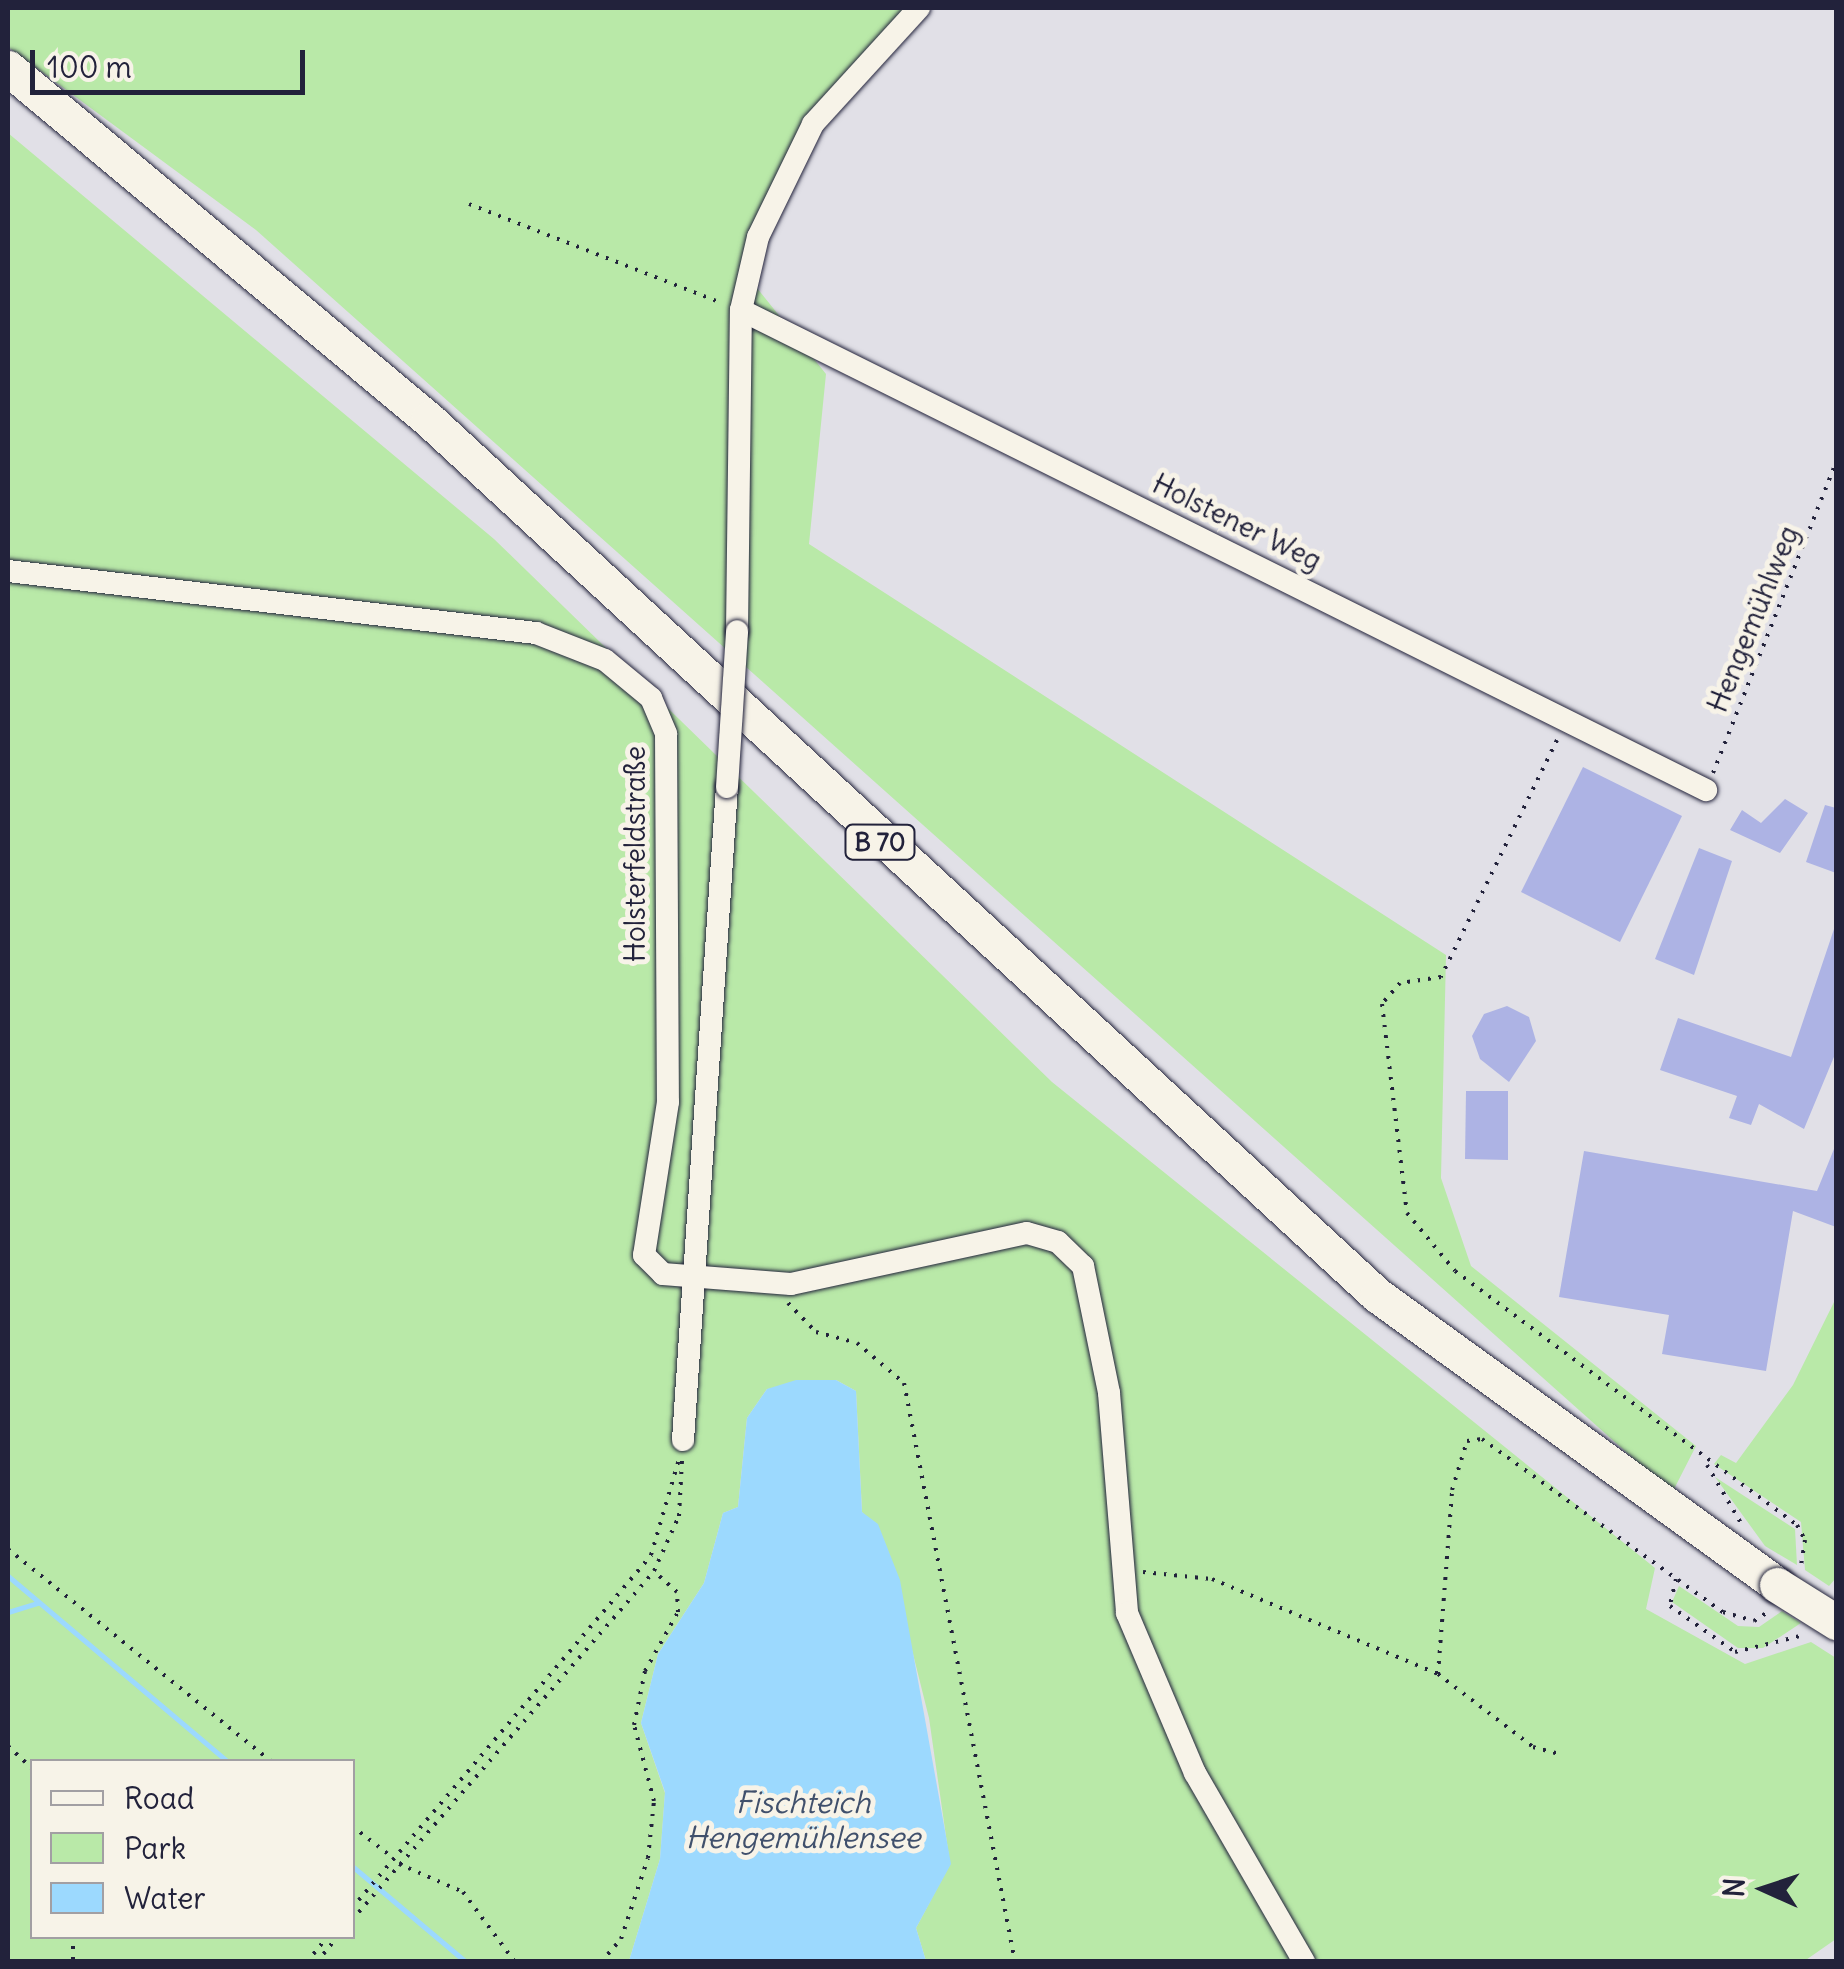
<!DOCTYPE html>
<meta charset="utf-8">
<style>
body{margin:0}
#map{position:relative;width:1844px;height:1969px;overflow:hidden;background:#e1e0e7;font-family:Delius,sans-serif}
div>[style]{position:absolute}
.green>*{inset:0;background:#b9e9a8}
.water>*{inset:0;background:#9cd9fe}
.stream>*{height:5px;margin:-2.5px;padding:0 2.5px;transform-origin:2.5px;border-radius:2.5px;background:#9cd9fe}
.building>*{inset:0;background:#adb3e4}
.path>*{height:4px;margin-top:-2px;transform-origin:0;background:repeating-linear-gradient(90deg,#22223b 0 2.5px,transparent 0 10.5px)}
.roads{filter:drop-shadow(0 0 2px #22223b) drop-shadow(0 0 2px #22223b)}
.minor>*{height:22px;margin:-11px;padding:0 11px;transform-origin:11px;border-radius:11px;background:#f7f3e8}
.primary>*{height:35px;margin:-17.5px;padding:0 17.5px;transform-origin:17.5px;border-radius:17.5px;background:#f7f3e8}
.bridges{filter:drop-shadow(0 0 2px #22223b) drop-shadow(0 0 2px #22223b)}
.minor-bridge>*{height:22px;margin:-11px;padding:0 11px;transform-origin:11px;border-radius:11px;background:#f7f3e8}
.primary-bridge>*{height:35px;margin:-17.5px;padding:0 17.5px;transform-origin:17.5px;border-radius:17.5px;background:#f7f3e8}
span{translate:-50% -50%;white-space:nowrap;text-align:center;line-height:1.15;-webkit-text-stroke:10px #f7f3e8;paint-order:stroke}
.shield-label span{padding:2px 8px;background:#f7f3e8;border:2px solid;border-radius:8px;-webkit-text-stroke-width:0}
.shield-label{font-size:25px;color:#22223b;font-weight:700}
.street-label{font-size:28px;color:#22223b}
.water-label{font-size:30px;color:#40506c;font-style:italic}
.frame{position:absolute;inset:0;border:10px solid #22223b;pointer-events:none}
.legend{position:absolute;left:30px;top:1759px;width:325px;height:180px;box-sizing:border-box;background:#f7f3e8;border:2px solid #a29fa3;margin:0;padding:12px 18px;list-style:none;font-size:30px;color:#22223b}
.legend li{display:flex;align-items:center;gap:20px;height:50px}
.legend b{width:50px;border:2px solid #a29fa3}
.north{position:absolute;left:1714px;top:1839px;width:100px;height:100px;-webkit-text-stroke:8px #f7f3e8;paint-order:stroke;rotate:273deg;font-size:28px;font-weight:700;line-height:40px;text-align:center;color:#22223b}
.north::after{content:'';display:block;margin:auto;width:35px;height:45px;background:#22223b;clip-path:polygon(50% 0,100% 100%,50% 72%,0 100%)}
.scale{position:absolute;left:30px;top:50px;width:275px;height:45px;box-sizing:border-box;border:5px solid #22223b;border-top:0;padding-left:12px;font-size:30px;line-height:35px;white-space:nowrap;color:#22223b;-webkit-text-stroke:8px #f7f3e8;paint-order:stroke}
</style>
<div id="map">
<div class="green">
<div style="clip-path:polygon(8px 8px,915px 8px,838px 90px,745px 273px,826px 374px,809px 544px,1446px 955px,1441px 1178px,1471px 1266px,1696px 1446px,1672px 1493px,256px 230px,8px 47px)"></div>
<div style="clip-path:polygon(evenodd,8px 133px,494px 539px,1052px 1082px,1655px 1568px,1646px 1609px,1745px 1664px,1811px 1642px,1836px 1658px,1836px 1939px,1803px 1962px,926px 1961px,916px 1928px,950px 1864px,929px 1718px,887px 1550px,862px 1512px,856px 1391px,836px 1380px,767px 1389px,747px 1418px,738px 1507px,723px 1513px,704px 1583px,658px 1654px,641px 1723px,665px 1793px,660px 1859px,629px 1961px,8px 1961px,8px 133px,32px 1762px,352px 1762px,352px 1936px,32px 1936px,32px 1762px)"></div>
<div style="clip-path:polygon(1836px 1298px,1836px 1578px,1829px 1586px,1805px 1570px,1801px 1522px,1714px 1464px,1721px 1455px,1736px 1463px,1793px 1385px)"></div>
<div style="clip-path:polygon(1715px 1477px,1795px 1529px,1797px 1565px,1765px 1546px)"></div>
<div style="clip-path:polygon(1679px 1586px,1738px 1626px,1759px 1627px,1782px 1611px,1801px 1623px,1763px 1648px,1738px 1648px,1672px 1602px)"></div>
</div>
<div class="water">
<div style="clip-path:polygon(796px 1380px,836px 1380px,856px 1391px,862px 1512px,878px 1524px,900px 1580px,951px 1864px,916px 1928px,926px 1961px,629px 1961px,660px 1859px,665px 1792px,641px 1723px,658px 1654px,704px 1583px,723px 1513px,738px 1507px,747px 1418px,767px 1389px)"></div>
</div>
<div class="stream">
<div style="left:8px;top:1576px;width:288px;rotate:40.2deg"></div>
<div style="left:8px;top:1612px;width:31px;rotate:-17deg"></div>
<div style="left:352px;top:1866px;width:149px;rotate:40.1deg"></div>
</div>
<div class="building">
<div style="clip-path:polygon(1583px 767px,1682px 816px,1620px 942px,1521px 892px)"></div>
<div style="clip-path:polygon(1785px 799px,1808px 813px,1780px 853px,1730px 830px,1742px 810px,1761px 823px)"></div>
<div style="clip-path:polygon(1825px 805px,1836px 808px,1836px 873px,1806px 862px)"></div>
<div style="clip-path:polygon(1699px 848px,1732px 861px,1694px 975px,1655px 959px)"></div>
<div style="clip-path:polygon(1834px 929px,1836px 1052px,1804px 1129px,1759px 1104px,1751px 1125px,1729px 1118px,1737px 1096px,1660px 1070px,1678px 1018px,1791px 1057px)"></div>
<div style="clip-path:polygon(1507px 1006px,1529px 1017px,1536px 1041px,1509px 1082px,1480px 1059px,1472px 1036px,1484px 1014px)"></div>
<div style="clip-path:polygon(1466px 1091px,1508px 1091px,1508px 1160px,1465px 1159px)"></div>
<div style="clip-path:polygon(1836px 1144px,1836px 1227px,1793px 1211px,1766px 1371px,1662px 1354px,1669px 1315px,1559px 1297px,1584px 1151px,1817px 1191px)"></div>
</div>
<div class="path">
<div style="left:469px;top:204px;width:272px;rotate:21.4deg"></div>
<div style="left:1557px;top:740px;width:264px;rotate:116.1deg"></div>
<div style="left:1441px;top:977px;width:41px;rotate:171.7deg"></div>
<div style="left:1400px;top:983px;width:28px;rotate:131deg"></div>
<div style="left:1382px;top:1004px;width:210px;rotate:83.2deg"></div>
<div style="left:1407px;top:1213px;width:75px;rotate:50.4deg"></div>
<div style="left:1455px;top:1271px;width:426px;rotate:36.6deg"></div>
<div style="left:1797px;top:1525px;width:17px;rotate:62deg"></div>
<div style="left:1805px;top:1540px;width:30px;rotate:99deg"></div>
<div style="left:1713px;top:773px;width:334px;rotate:-68.4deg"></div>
<div style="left:788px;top:1303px;width:40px;rotate:46deg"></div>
<div style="left:816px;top:1332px;width:42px;rotate:15deg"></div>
<div style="left:857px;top:1343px;width:62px;rotate:40.4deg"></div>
<div style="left:904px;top:1383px;width:590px;rotate:79.15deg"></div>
<div style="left:1707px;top:1465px;width:69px;rotate:59.7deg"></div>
<div style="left:8px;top:1549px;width:339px;rotate:38.9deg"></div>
<div style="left:1143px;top:1572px;width:69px;rotate:5.8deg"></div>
<div style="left:1212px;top:1579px;width:245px;rotate:22.8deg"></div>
<div style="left:1438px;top:1674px;width:185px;rotate:-85.6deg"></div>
<div style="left:1452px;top:1490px;width:51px;rotate:-73deg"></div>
<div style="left:1467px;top:1441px;width:15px;rotate:-8deg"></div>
<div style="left:1482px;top:1439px;width:297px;rotate:35.7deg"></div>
<div style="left:1723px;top:1612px;width:32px;rotate:16deg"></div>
<div style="left:1754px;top:1621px;width:17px;rotate:-33deg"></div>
<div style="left:1676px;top:1579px;width:28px;rotate:103deg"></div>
<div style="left:1670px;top:1606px;width:80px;rotate:35.3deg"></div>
<div style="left:1735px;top:1652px;width:71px;rotate:-13.8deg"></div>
<div style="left:1438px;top:1674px;width:120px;rotate:37.5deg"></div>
<div style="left:1533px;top:1747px;width:30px;rotate:15deg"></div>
<div style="left:8px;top:1746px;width:33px;rotate:43deg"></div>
<div style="left:352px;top:1826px;width:51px;rotate:37.8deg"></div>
<div style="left:399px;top:1864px;width:70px;rotate:23.6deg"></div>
<div style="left:463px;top:1892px;width:87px;rotate:53.4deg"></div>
<div style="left:352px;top:1908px;width:463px;rotate:-49.7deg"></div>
<div style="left:651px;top:1555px;width:100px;rotate:-73.7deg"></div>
<div style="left:352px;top:1920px;width:462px;rotate:-49.1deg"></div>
<div style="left:654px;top:1571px;width:60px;rotate:-65.6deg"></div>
<div style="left:679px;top:1516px;width:56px;rotate:-86.9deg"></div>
<div style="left:73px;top:1936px;width:26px;rotate:90deg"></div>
<div style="left:307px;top:1962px;width:33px;rotate:-51deg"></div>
<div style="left:317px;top:1962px;width:33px;rotate:-51deg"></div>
<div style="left:601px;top:1962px;width:30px;rotate:-49deg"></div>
<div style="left:621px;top:1939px;width:85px;rotate:-71.6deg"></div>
<div style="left:648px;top:1858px;width:57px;rotate:-84deg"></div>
<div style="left:654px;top:1801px;width:79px;rotate:-104.7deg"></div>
<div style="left:634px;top:1725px;width:55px;rotate:-78.5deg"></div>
<div style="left:645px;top:1671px;width:68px;rotate:-60.8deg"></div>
<div style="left:678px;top:1612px;width:20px;rotate:-93deg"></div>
<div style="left:677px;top:1592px;width:31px;rotate:-138deg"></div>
</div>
<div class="roads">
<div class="minor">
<div style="left:741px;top:310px;width:1078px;rotate:26.45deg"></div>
<div style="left:8px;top:571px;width:532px;rotate:6.7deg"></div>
<div style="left:536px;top:633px;width:74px;rotate:21.4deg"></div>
<div style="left:605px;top:660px;width:60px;rotate:39.6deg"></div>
<div style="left:651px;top:698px;width:39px;rotate:67deg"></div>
<div style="left:666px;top:734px;width:368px;rotate:89.7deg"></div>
<div style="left:668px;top:1102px;width:155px;rotate:98.9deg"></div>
<div style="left:644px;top:1255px;width:27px;rotate:45deg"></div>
<div style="left:663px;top:1274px;width:128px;rotate:4.5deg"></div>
<div style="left:791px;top:1284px;width:241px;rotate:-12.2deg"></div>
<div style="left:1027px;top:1233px;width:32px;rotate:16deg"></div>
<div style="left:1058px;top:1242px;width:35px;rotate:44deg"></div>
<div style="left:1083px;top:1266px;width:130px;rotate:78.4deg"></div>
<div style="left:1109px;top:1393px;width:221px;rotate:85.3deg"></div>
<div style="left:1127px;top:1613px;width:174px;rotate:67deg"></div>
<div style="left:1195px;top:1773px;width:218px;rotate:60deg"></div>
<div style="left:737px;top:631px;width:321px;rotate:-89.3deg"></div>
<div style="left:741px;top:310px;width:75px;rotate:-76.9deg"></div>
<div style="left:758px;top:237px;width:126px;rotate:-64deg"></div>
<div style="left:813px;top:124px;width:157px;rotate:-47.6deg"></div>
<div style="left:683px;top:1440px;width:654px;rotate:-86.15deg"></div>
</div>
<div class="primary">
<div style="left:8px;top:68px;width:547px;rotate:39.89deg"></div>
<div style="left:428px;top:419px;width:1292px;rotate:42.71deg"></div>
<div style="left:1377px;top:1295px;width:494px;rotate:35.9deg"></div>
</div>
</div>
<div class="bridges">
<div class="minor-bridge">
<div style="left:727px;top:787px;width:156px;rotate:-86.3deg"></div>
</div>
<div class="primary-bridge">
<div style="left:1777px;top:1585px;width:70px;rotate:32.1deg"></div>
</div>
</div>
<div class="shield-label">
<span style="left:880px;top:842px">B 70</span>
</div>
<div class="street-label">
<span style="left:1237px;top:522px;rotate:26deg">Holstener Weg</span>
<span style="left:1753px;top:619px;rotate:-68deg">Hengemühlweg</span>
<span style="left:635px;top:854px;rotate:-90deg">Holsterfeldstraße</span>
</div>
<div class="water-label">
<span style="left:803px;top:1819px">Fischteich<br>Hengemühlensee</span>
</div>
<div class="frame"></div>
<ul class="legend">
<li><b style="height:12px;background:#f7f3e8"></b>Road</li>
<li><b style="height:28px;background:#b9e9a8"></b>Park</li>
<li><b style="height:28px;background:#9cd9fe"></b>Water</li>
</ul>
<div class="north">N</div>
<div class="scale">100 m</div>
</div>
